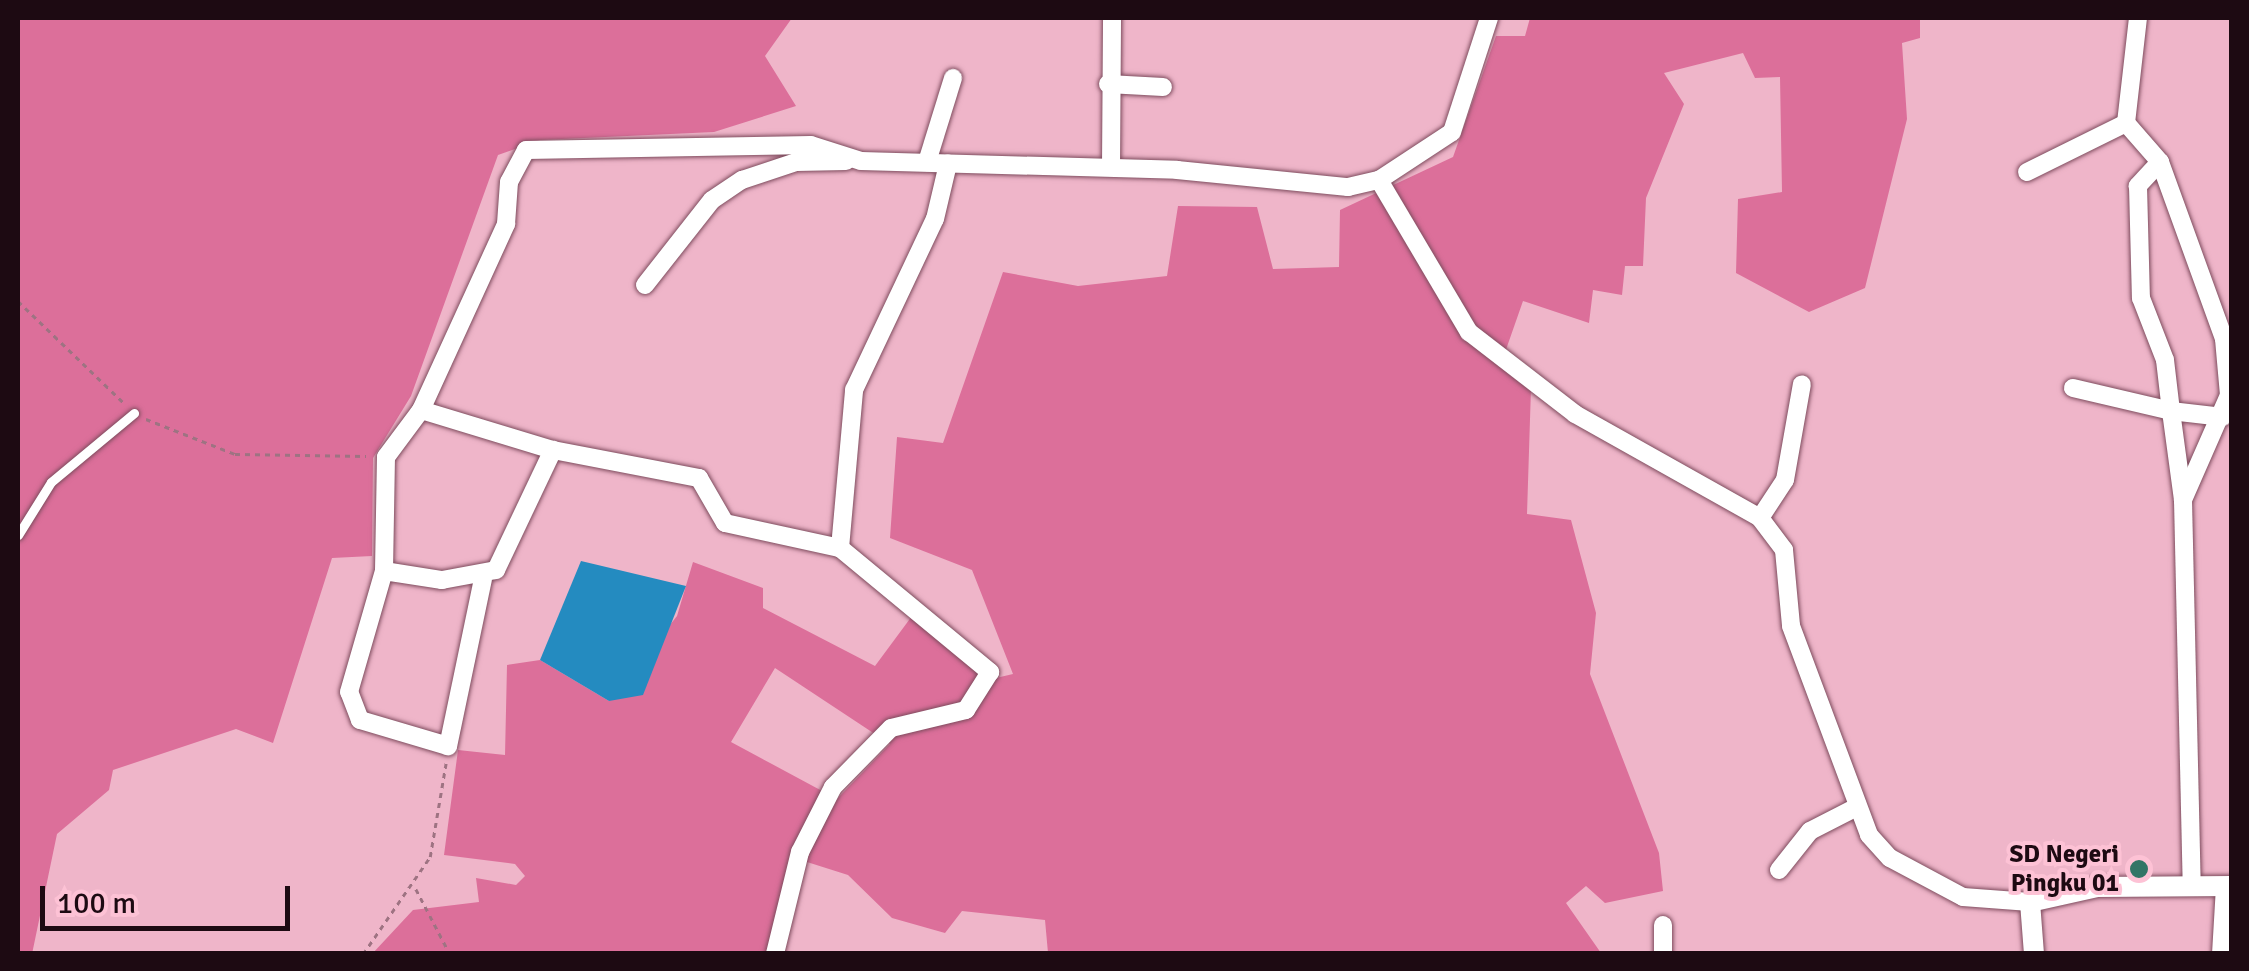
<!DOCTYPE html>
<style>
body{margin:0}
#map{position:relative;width:2249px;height:971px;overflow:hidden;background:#efb5c9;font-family:Signika,sans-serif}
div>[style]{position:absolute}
.green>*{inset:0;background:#dc6f9a}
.water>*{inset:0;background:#248bc0}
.path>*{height:2.5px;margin-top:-1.25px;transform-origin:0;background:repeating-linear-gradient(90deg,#9e7382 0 5px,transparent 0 10px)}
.roads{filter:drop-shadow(0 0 2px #7e4c5e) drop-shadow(0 0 2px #7e4c5e)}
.service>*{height:9px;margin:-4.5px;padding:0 4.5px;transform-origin:4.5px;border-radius:4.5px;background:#fff}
.minor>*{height:18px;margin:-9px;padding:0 9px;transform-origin:9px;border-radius:9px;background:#fff}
.tertiary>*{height:20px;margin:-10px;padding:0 10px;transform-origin:10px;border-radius:10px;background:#fff}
.dots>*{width:28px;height:28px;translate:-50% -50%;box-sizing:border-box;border:5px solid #fdc2d5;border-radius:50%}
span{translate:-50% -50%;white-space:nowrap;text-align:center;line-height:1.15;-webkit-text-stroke:8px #fdc2d5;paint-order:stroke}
.poi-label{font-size:25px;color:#1d0a12;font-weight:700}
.right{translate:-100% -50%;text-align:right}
.frame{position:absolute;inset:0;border:20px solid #1d0a12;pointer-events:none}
.scale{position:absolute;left:40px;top:886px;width:250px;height:45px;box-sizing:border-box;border:5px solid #1d0a12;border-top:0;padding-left:12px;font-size:30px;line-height:35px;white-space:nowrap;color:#1d0a12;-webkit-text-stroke:8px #fdc2d5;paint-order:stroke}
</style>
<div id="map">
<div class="green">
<div style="clip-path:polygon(18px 18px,792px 18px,765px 56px,796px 106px,714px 132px,540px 140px,498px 155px,411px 396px,373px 458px,372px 556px,332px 558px,273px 743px,236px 729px,113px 770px,109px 790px,57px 834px,32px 954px,18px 953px)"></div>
<div style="clip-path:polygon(evenodd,1530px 18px,1920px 18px,1920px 38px,1902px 43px,1907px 119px,1865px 288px,1809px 312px,1736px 273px,1738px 199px,1782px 192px,1780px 77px,1755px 78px,1743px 53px,1664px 73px,1684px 104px,1646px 198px,1643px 266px,1625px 266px,1622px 295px,1593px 290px,1589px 323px,1523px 301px,1502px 361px,1531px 388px,1527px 514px,1571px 520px,1596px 613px,1590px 674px,1659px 853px,1663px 891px,1605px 903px,1586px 886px,1566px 903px,1601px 953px,1048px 953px,1045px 920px,962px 911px,945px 933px,892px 918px,848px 875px,807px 862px,765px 953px,372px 954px,413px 910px,479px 902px,476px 878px,516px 885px,525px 876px,515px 864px,444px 855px,458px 750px,505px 755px,507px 665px,540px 660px,609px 701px,677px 616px,693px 562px,763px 588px,763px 608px,875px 666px,912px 616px,996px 678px,1013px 674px,972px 570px,890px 538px,897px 437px,943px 443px,1003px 272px,1078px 286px,1167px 276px,1178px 206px,1257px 207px,1273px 269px,1339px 267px,1340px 210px,1453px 157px,1496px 36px,1525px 36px,1530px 18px,775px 668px,890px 744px,837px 799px,731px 742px,775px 668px)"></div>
</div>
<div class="water">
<div style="clip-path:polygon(581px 561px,686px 586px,643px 695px,609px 701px,540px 660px)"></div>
</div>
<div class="path">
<div style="left:18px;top:301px;width:147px;rotate:43.9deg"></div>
<div style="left:146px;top:419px;width:96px;rotate:21.5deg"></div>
<div style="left:235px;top:454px;width:131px;rotate:0.9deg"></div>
<div style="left:416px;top:889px;width:73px;rotate:62.4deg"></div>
<div style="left:363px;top:954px;width:118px;rotate:-55.4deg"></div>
<div style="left:430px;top:857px;width:96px;rotate:-80.4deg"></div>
</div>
<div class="roads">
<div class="service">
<div style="left:18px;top:535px;width:62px;rotate:-58.1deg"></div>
<div style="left:51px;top:482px;width:108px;rotate:-39.7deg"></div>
</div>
<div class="minor">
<div style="left:1108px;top:84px;width:55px;rotate:3.1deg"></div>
<div style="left:2126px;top:123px;width:106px;rotate:-83.5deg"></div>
<div style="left:927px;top:162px;width:88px;rotate:-72.8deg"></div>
<div style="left:2160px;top:162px;width:33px;rotate:133deg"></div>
<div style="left:2138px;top:186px;width:112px;rotate:88.5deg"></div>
<div style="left:2141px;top:298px;width:66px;rotate:68.8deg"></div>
<div style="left:2165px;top:360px;width:51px;rotate:83.3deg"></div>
<div style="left:2171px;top:411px;width:52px;rotate:6.6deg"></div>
<div style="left:1111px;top:167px;width:149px;rotate:-89.6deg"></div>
<div style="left:2027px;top:172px;width:110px;rotate:-26.3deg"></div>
<div style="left:2126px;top:123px;width:52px;rotate:48.9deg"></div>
<div style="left:2160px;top:162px;width:188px;rotate:70.1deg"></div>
<div style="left:2224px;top:339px;width:56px;rotate:84.9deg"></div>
<div style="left:2229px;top:395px;width:115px;rotate:113.7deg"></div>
<div style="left:2183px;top:500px;width:384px;rotate:88.7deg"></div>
<div style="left:1379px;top:180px;width:177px;rotate:59.4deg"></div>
<div style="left:1469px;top:332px;width:134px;rotate:37.7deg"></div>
<div style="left:1575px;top:414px;width:212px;rotate:29.3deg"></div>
<div style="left:1760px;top:518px;width:40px;rotate:53deg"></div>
<div style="left:1784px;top:550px;width:76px;rotate:84.7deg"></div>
<div style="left:1791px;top:626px;width:223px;rotate:69.5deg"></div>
<div style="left:1869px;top:835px;width:31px;rotate:48deg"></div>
<div style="left:1890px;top:858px;width:83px;rotate:28.1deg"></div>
<div style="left:1963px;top:897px;width:67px;rotate:4.3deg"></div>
<div style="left:645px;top:285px;width:108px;rotate:-51.8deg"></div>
<div style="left:712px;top:200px;width:36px;rotate:-34deg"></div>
<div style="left:742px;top:180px;width:57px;rotate:-18.4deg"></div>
<div style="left:796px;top:162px;width:50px;rotate:-1.1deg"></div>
<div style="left:2073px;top:388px;width:101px;rotate:13.2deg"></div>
<div style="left:2171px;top:411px;width:90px;rotate:82.3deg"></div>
<div style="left:421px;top:410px;width:138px;rotate:16.9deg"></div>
<div style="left:553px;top:450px;width:149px;rotate:10.9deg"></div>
<div style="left:699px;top:478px;width:52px;rotate:60deg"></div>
<div style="left:725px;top:523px;width:118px;rotate:12.3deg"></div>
<div style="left:840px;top:548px;width:195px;rotate:39.6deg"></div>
<div style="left:990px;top:672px;width:45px;rotate:122.3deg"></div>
<div style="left:966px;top:710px;width:77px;rotate:166.5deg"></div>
<div style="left:891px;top:728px;width:83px;rotate:134.5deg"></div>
<div style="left:833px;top:787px;width:73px;rotate:116.9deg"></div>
<div style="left:800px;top:852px;width:105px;rotate:103.8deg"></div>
<div style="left:1760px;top:518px;width:45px;rotate:-56.7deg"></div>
<div style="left:1785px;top:480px;width:97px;rotate:-80deg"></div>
<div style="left:840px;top:548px;width:159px;rotate:-84.9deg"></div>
<div style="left:854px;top:390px;width:189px;rotate:-64.7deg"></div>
<div style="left:935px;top:219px;width:57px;rotate:-76.7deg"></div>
<div style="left:384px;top:571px;width:59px;rotate:8.8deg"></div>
<div style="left:442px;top:580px;width:55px;rotate:-10.5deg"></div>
<div style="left:496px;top:570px;width:133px;rotate:-64.6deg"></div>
<div style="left:483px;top:579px;width:171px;rotate:101.8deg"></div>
<div style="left:448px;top:746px;width:92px;rotate:-163.5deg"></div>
<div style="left:360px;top:720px;width:30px;rotate:-111deg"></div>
<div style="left:349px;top:692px;width:126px;rotate:-73.9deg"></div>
<div style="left:384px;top:571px;width:114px;rotate:-89deg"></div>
<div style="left:386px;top:457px;width:59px;rotate:-53.3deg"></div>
<div style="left:421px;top:410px;width:205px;rotate:-65.4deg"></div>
<div style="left:506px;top:224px;width:42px;rotate:-85.9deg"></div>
<div style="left:509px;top:182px;width:36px;rotate:-62deg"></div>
<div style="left:526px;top:150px;width:285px;rotate:-1deg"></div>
<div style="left:811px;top:145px;width:52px;rotate:17.7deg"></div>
<div style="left:861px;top:161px;width:316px;rotate:1.6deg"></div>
<div style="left:1177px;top:170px;width:172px;rotate:5.7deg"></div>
<div style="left:1348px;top:187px;width:32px;rotate:-13deg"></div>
<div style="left:1379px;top:180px;width:87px;rotate:-33.3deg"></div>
<div style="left:1452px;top:132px;width:120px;rotate:-72deg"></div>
<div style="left:1779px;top:870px;width:50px;rotate:-51.5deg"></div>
<div style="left:1810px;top:831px;width:51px;rotate:-27.1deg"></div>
<div style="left:1663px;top:954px;width:29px;rotate:-90deg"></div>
<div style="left:2221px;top:954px;width:68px;rotate:-86.6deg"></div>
</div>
<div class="tertiary">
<div style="left:2034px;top:954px;width:52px;rotate:-94.4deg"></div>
<div style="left:2030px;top:902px;width:69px;rotate:-12.6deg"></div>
<div style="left:2097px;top:887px;width:135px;rotate:-0.4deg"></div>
</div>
</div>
<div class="dots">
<div style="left:2139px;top:869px;background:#327566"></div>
</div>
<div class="poi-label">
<span class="right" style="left:2119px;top:869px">SD Negeri<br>Pingku 01</span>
</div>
<div class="frame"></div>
<div class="scale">100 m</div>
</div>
